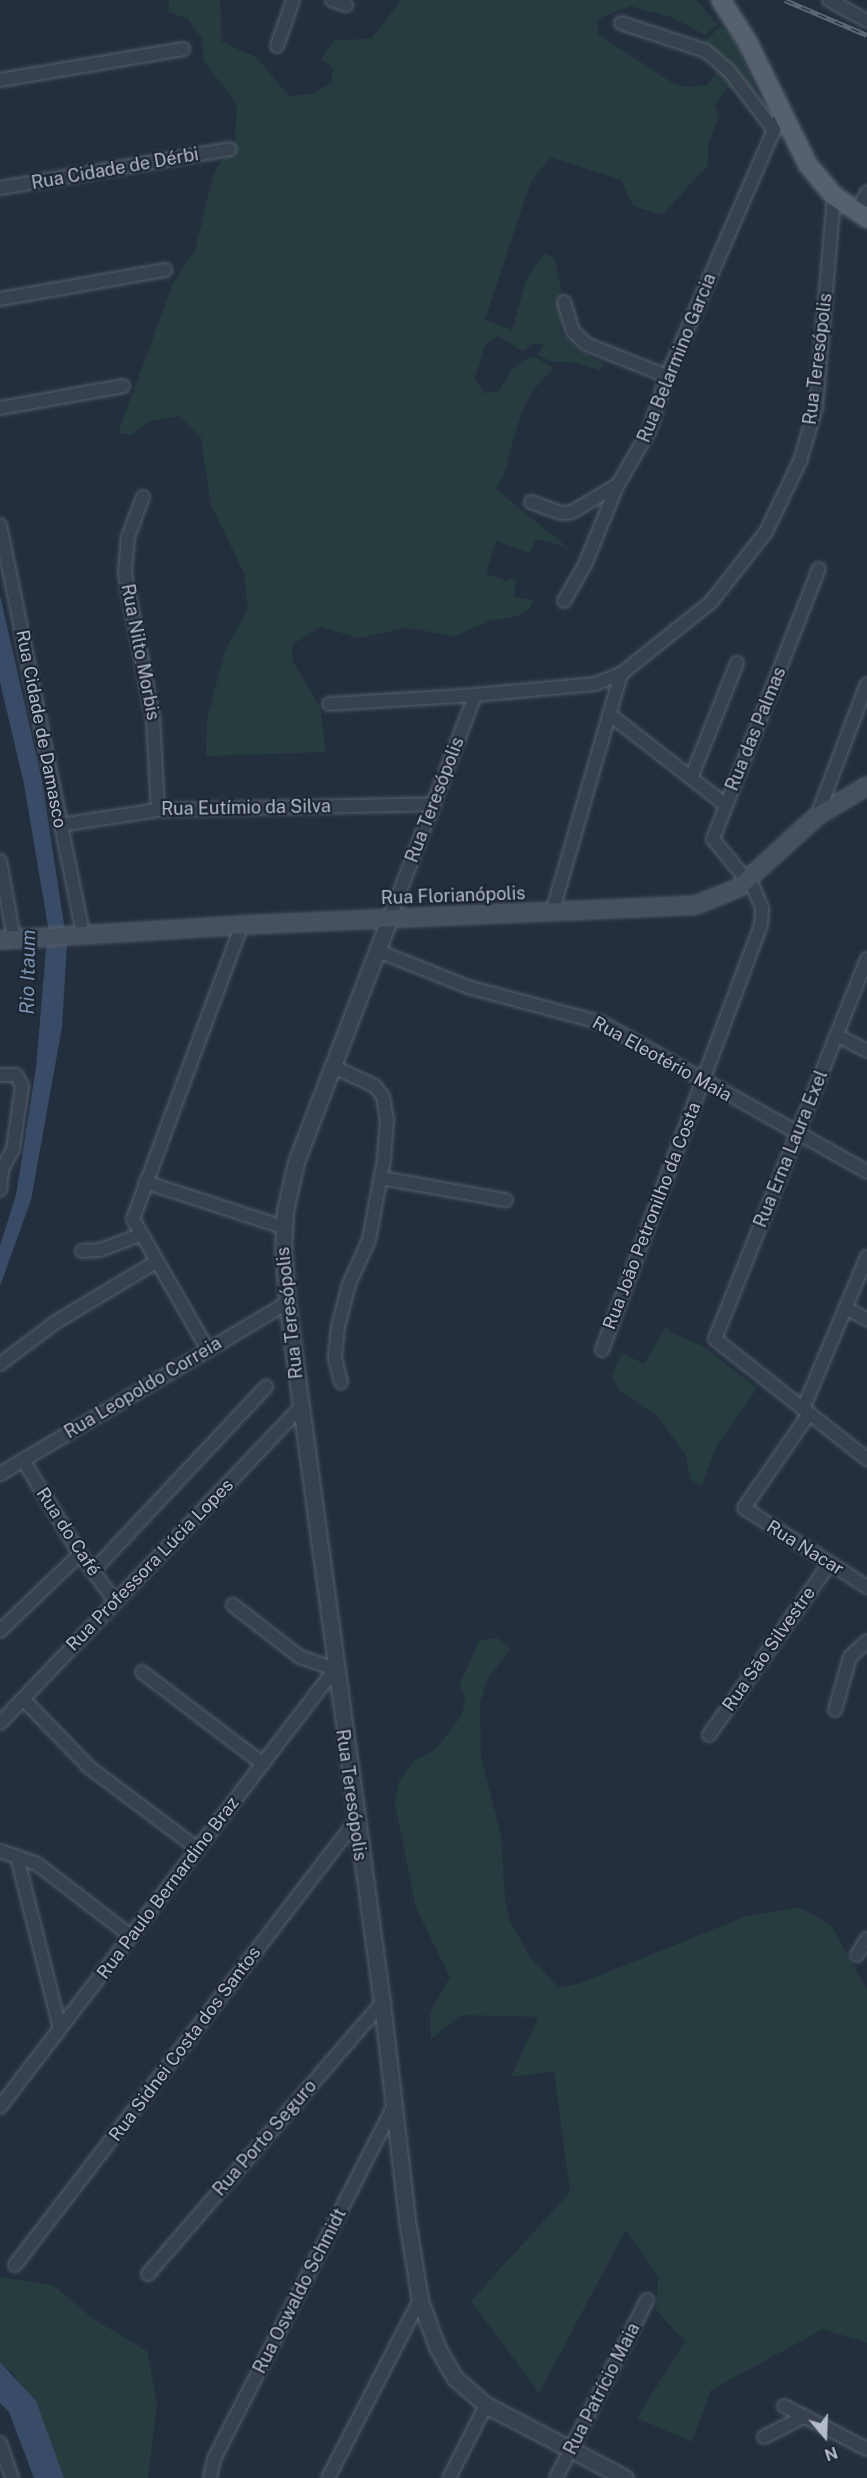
<!DOCTYPE html>
<meta charset="utf-8">
<style>
body{margin:0}
#map{position:relative;width:867px;height:2478px;overflow:hidden;background:#242f3e;font-family:"Public Sans",sans-serif}
div>[style]{position:absolute}
.green>*{inset:0;background:#263c3f}
.water>*{inset:0;background:#394c67}
.roads{filter:drop-shadow(0 0 2px #565f6c) drop-shadow(0 0 2px #565f6c)}
.minor>*{height:12px;margin:-6px;padding:0 6px;transform-origin:6px;border-radius:6px;background:#38414e}
.tertiary>*{height:15px;margin:-7.5px;padding:0 7.5px;transform-origin:7.5px;border-radius:7.5px;background:#38414e}
.secondary>*{height:16px;margin:-8px;padding:0 8px;transform-origin:8px;border-radius:8px;background:#465061}
.primary>*{height:18px;margin:-9px;padding:0 9px;transform-origin:9px;border-radius:9px;background:#56606e}
.rail>*{height:5px;margin-top:-2.5px;transform-origin:0;background:repeating-linear-gradient(90deg,#1d2633 0 9px,#5a6575 0 18px);box-sizing:border-box;border-block:2px solid #5a6575}
span{translate:-50% -50%;white-space:nowrap;text-align:center;line-height:1.15;-webkit-text-stroke:4.5px #1d2633;paint-order:stroke}
.street-label{font-size:18px;color:#b4bcc9}
.water-label{font-size:20px;color:#7c92b1;font-style:italic}
.north{position:absolute;left:795px;top:2406px;width:60px;height:60px;-webkit-text-stroke:4px #1d2633;paint-order:stroke;rotate:161deg;font-size:16px;font-weight:700;line-height:24px;text-align:center;color:#b4bcc9}
.north::after{content:'';display:block;margin:auto;width:21px;height:27px;background:#b4bcc9;clip-path:polygon(50% 0,100% 100%,50% 72%,0 100%)}
</style>
<div id="map">
<div class="green">
<div style="clip-path:polygon(169px 0,220px 0,222px 42px,256px 57px,289px 96px,312px 94px,331px 83px,333px 68px,321px 59px,335px 40px,371px 39px,401px 0,696px 0,718px 25px,705px 35px,674px 18px,630px 6px,598px 19px,598px 34px,674px 84px,688px 87px,707px 85px,718px 70px,704px 42px,721px 26px,734px 38px,756px 90px,753px 95px,727px 88px,715px 106px,719px 115px,708px 145px,708px 165px,662px 215px,633px 206px,621px 180px,550px 157px,530px 184px,485px 320px,512px 330px,527px 278px,544px 253px,555px 259px,562px 294px,561px 331px,576px 348px,605px 365px,599px 370px,574px 362px,553px 362px,537px 355px,544px 344px,532px 344px,523px 351px,498px 336px,485px 345px,475px 378px,484px 393px,499px 391px,512px 369px,525px 360px,534px 357px,553px 368px,533px 390px,521px 413px,503px 477px,496px 489px,567px 547px,536px 539px,529px 553px,496px 541px,486px 574px,506px 581px,516px 577px,514px 597px,533px 600px,528px 611px,517px 616px,490px 621px,455px 636px,407px 628px,359px 638px,320px 627px,293px 644px,292px 660px,320px 707px,326px 752px,206px 756px,207px 719px,225px 651px,248px 609px,244px 573px,211px 505px,201px 438px,179px 416px,150px 421px,132px 435px,118px 433px,173px 283px,195px 250px,213px 176px,222px 160px,234px 153px,237px 105px,204px 61px,202px 38px,188px 19px,169px 12px)"></div>
<div style="clip-path:polygon(666px 1326px,672px 1333px,703px 1346px,757px 1388px,715px 1449px,702px 1486px,690px 1479px,686px 1456px,658px 1417px,618px 1389px,612px 1374px,622px 1353px,644px 1364px)"></div>
<div style="clip-path:polygon(497px 1638px,511px 1649px,487px 1679px,480px 1703px,481px 1757px,501px 1836px,505px 1899px,510px 1921px,530px 1957px,559px 1988px,581px 1983px,744px 1917px,799px 1907px,831px 1925px,867px 1990px,867px 2343px,823px 2329px,711px 2390px,692px 2442px,637px 2418px,685px 2341px,656px 2310px,658px 2277px,626px 2230px,539px 2393px,471px 2301px,570px 2192px,554px 2071px,511px 2077px,538px 2017px,462px 2015px,431px 2039px,430px 2012px,450px 1977px,416px 1908px,395px 1803px,399px 1781px,415px 1760px,435px 1750px,462px 1715px,465px 1698px,460px 1684px,479px 1641px)"></div>
<div style="clip-path:polygon(0 2277px,53px 2285px,92px 2318px,147px 2351px,157px 2403px,148px 2478px,64px 2478px,14px 2375px,0 2362px)"></div>
</div>
<div class="water">
<div style="clip-path:polygon(0 595px,42px 781px,67px 944px,62px 1027px,31px 1200px,0 1286px,0 1246px,16px 1195px,36px 1068px,48px 926px,24px 784px,0 682px)"></div>
<div style="clip-path:polygon(0 2362px,36px 2401px,64px 2478px,34px 2478px,9px 2412px,0 2403px)"></div>
</div>
<div class="roads">
<div class="minor">
<div style="left:332px;top:0;width:15px;rotate:20deg"></div>
<div style="left:829px;top:0;width:43px;rotate:28.9deg"></div>
<div style="left:621px;top:23px;width:89px;rotate:18.2deg"></div>
<div style="left:706px;top:51px;width:30px;rotate:41deg"></div>
<div style="left:729px;top:71px;width:74px;rotate:52.7deg"></div>
<div style="left:277px;top:46px;width:49px;rotate:-70.8deg"></div>
<div style="left:0;top:80px;width:186px;rotate:-9.6deg"></div>
<div style="left:0;top:188px;width:233px;rotate:-9.6deg"></div>
<div style="left:857px;top:212px;width:22px;rotate:-63deg"></div>
<div style="left:0;top:299px;width:168px;rotate:-10deg"></div>
<div style="left:564px;top:302px;width:30px;rotate:73deg"></div>
<div style="left:573px;top:331px;width:18px;rotate:45deg"></div>
<div style="left:586px;top:344px;width:87px;rotate:21.6deg"></div>
<div style="left:0;top:408px;width:125px;rotate:-10.1deg"></div>
<div style="left:143px;top:497px;width:43px;rotate:110.6deg"></div>
<div style="left:128px;top:537px;width:37px;rotate:95deg"></div>
<div style="left:125px;top:574px;width:147px;rotate:79deg"></div>
<div style="left:153px;top:718px;width:92px;rotate:86.9deg"></div>
<div style="left:531px;top:502px;width:33px;rotate:20deg"></div>
<div style="left:562px;top:513px;width:10px;rotate:-6deg"></div>
<div style="left:572px;top:512px;width:51px;rotate:-30.6deg"></div>
<div style="left:0;top:525px;width:416px;rotate:78.5deg"></div>
<div style="left:564px;top:601px;width:39px;rotate:-60deg"></div>
<div style="left:584px;top:567px;width:87px;rotate:-67.8deg"></div>
<div style="left:617px;top:486px;width:64px;rotate:-59.8deg"></div>
<div style="left:649px;top:431px;width:58px;rotate:-71.9deg"></div>
<div style="left:667px;top:376px;width:289px;rotate:-66.5deg"></div>
<div style="left:329px;top:704px;width:146px;rotate:-3.5deg"></div>
<div style="left:609px;top:714px;width:148px;rotate:37.9deg"></div>
<div style="left:691px;top:778px;width:124px;rotate:-68.2deg"></div>
<div style="left:817px;top:816px;width:141px;rotate:-69.3deg"></div>
<div style="left:60px;top:825px;width:99px;rotate:-8.7deg"></div>
<div style="left:158px;top:810px;width:276px;rotate:-1.2deg"></div>
<div style="left:0;top:861px;width:79px;rotate:79.8deg"></div>
<div style="left:552px;top:913px;width:249px;rotate:-73.9deg"></div>
<div style="left:390px;top:917px;width:238px;rotate:-69deg"></div>
<div style="left:475px;top:695px;width:121px;rotate:-5.2deg"></div>
<div style="left:595px;top:684px;width:28px;rotate:-21deg"></div>
<div style="left:621px;top:674px;width:115px;rotate:-38.7deg"></div>
<div style="left:711px;top:602px;width:89px;rotate:-51.8deg"></div>
<div style="left:766px;top:532px;width:79px;rotate:-64.4deg"></div>
<div style="left:800px;top:461px;width:56px;rotate:-73.5deg"></div>
<div style="left:816px;top:407px;width:212px;rotate:-85.1deg"></div>
<div style="left:378px;top:951px;width:97px;rotate:21.8deg"></div>
<div style="left:468px;top:987px;width:139px;rotate:15deg"></div>
<div style="left:602px;top:1023px;width:304px;rotate:29.3deg"></div>
<div style="left:867px;top:959px;width:409px;rotate:111.8deg"></div>
<div style="left:715px;top:1339px;width:194px;rotate:38.3deg"></div>
<div style="left:836px;top:1035px;width:35px;rotate:27deg"></div>
<div style="left:334px;top:1067px;width:45px;rotate:24.9deg"></div>
<div style="left:375px;top:1086px;width:14px;rotate:54deg"></div>
<div style="left:383px;top:1097px;width:22px;rotate:80deg"></div>
<div style="left:387px;top:1119px;width:40px;rotate:94.3deg"></div>
<div style="left:384px;top:1159px;width:82px;rotate:100.5deg"></div>
<div style="left:369px;top:1240px;width:48px;rotate:114.4deg"></div>
<div style="left:349px;top:1284px;width:44px;rotate:104.3deg"></div>
<div style="left:338px;top:1327px;width:31px;rotate:96deg"></div>
<div style="left:335px;top:1358px;width:25px;rotate:76deg"></div>
<div style="left:0;top:1075px;width:16px"></div>
<div style="left:16px;top:1075px;width:13px;rotate:61deg"></div>
<div style="left:22px;top:1086px;width:64px;rotate:98.1deg"></div>
<div style="left:13px;top:1149px;width:24px;rotate:118deg"></div>
<div style="left:2px;top:1170px;width:20px;rotate:96deg"></div>
<div style="left:381px;top:1178px;width:127px;rotate:10deg"></div>
<div style="left:145px;top:1182px;width:145px;rotate:18.1deg"></div>
<div style="left:82px;top:1251px;width:18px;rotate:-3deg"></div>
<div style="left:100px;top:1250px;width:43px;rotate:-20.6deg"></div>
<div style="left:845px;top:1308px;width:25px;rotate:27deg"></div>
<div style="left:208px;top:1350px;width:151px;rotate:-119.8deg"></div>
<div style="left:133px;top:1219px;width:314px;rotate:-69.7deg"></div>
<div style="left:602px;top:1350px;width:455px;rotate:-69.5deg"></div>
<div style="left:761px;top:924px;width:16px;rotate:-86deg"></div>
<div style="left:762px;top:908px;width:21px;rotate:-113deg"></div>
<div style="left:754px;top:889px;width:65px;rotate:-129.4deg"></div>
<div style="left:713px;top:839px;width:290px;rotate:-68.6deg"></div>
<div style="left:0;top:1364px;width:70px;rotate:-36.9deg"></div>
<div style="left:56px;top:1322px;width:117px;rotate:-31deg"></div>
<div style="left:803px;top:1409px;width:165px;rotate:-67.2deg"></div>
<div style="left:809px;top:1414px;width:114px;rotate:124.7deg"></div>
<div style="left:744px;top:1508px;width:146px;rotate:32.7deg"></div>
<div style="left:23px;top:1460px;width:110px;rotate:58.8deg"></div>
<div style="left:80px;top:1554px;width:60px;rotate:53.1deg"></div>
<div style="left:0;top:1474px;width:334px;rotate:-30.8deg"></div>
<div style="left:93px;top:1571px;width:253px;rotate:-46.8deg"></div>
<div style="left:0;top:1631px;width:111px;rotate:-43.9deg"></div>
<div style="left:142px;top:1672px;width:152px;rotate:37.2deg"></div>
<div style="left:23px;top:1699px;width:96px;rotate:45.8deg"></div>
<div style="left:90px;top:1768px;width:135px;rotate:36.9deg"></div>
<div style="left:835px;top:1710px;width:55px;rotate:-74.2deg"></div>
<div style="left:850px;top:1657px;width:23px;rotate:-43deg"></div>
<div style="left:0;top:1723px;width:436px;rotate:-46.4deg"></div>
<div style="left:709px;top:1735px;width:210px;rotate:-54.9deg"></div>
<div style="left:0;top:1851px;width:39px;rotate:19deg"></div>
<div style="left:37px;top:1864px;width:118px;rotate:37.5deg"></div>
<div style="left:17px;top:1857px;width:176px;rotate:75.9deg"></div>
<div style="left:857px;top:1955px;width:19px;rotate:-58deg"></div>
<div style="left:0;top:2107px;width:551px;rotate:-52.59deg"></div>
<div style="left:335px;top:1669px;width:37px;rotate:-161deg"></div>
<div style="left:300px;top:1657px;width:85px;rotate:-142.2deg"></div>
<div style="left:15px;top:2265px;width:557px;rotate:-52.51deg"></div>
<div style="left:148px;top:2274px;width:358px;rotate:-49.2deg"></div>
<div style="left:784px;top:2406px;width:93px;rotate:27.4deg"></div>
<div style="left:764px;top:2437px;width:46px;rotate:-27.1deg"></div>
<div style="left:0;top:2443px;width:37px;rotate:71deg"></div>
<div style="left:210px;top:2478px;width:19px;rotate:-78deg"></div>
<div style="left:214px;top:2459px;width:396px;rotate:-63deg"></div>
<div style="left:328px;top:2478px;width:200px;rotate:-62.7deg"></div>
<div style="left:449px;top:2478px;width:82px;rotate:-63.1deg"></div>
<div style="left:556px;top:2478px;width:200px;rotate:-62.9deg"></div>
</div>
<div class="tertiary">
<div style="left:390px;top:917px;width:262px;rotate:111deg"></div>
<div style="left:296px;top:1162px;width:50px;rotate:102.7deg"></div>
<div style="left:285px;top:1211px;width:34px;rotate:93deg"></div>
<div style="left:283px;top:1245px;width:58px;rotate:86.1deg"></div>
<div style="left:287px;top:1303px;width:706px;rotate:82.27deg"></div>
<div style="left:382px;top:2003px;width:218px;rotate:83.4deg"></div>
<div style="left:407px;top:2220px;width:81px;rotate:80.8deg"></div>
<div style="left:420px;top:2300px;width:50px;rotate:70.1deg"></div>
<div style="left:437px;top:2347px;width:36px;rotate:60deg"></div>
<div style="left:455px;top:2378px;width:41px;rotate:41.1deg"></div>
<div style="left:486px;top:2405px;width:157px;rotate:27.7deg"></div>
</div>
<div class="secondary">
<div style="left:0;top:940px;width:242px;rotate:-3.5deg"></div>
<div style="left:242px;top:925px;width:454px;rotate:-2.5deg"></div>
<div style="left:696px;top:905px;width:45px;rotate:-22deg"></div>
<div style="left:738px;top:888px;width:107px;rotate:-42.3deg"></div>
<div style="left:817px;top:816px;width:58px;rotate:-31deg"></div>
</div>
<div class="primary">
<div style="left:721px;top:0;width:49px;rotate:57.6deg"></div>
<div style="left:747px;top:41px;width:138px;rotate:63.8deg"></div>
<div style="left:808px;top:165px;width:40px;rotate:50deg"></div>
<div style="left:834px;top:196px;width:40px;rotate:34deg"></div>
</div>
</div>
<div class="rail">
<div style="left:785px;top:0;width:89px;rotate:23.1deg"></div>
</div>
<div class="street-label">
<span style="left:115px;top:169px;rotate:-10deg">Rua Cidade de Dérbi</span>
<span style="left:677px;top:358px;rotate:-68deg">Rua Belarmino Garcia</span>
<span style="left:818px;top:359px;rotate:-83deg">Rua Teresópolis</span>
<span style="left:140px;top:652px;rotate:79deg">Rua Nilto Morbis</span>
<span style="left:41px;top:729px;rotate:79deg">Rua Cidade de Damasco</span>
<span style="left:756px;top:729px;rotate:-68deg">Rua das Palmas</span>
<span style="left:435px;top:800px;rotate:-69deg">Rua Teresópolis</span>
<span style="left:246px;top:808px;rotate:-1deg">Rua Eutímio da Silva</span>
<span style="left:453px;top:896px;rotate:-2deg">Rua Florianópolis</span>
<span style="left:662px;top:1059px;rotate:29deg">Rua Eleotério Maia</span>
<span style="left:791px;top:1149px;rotate:-68deg">Rua Erna Laura Exel</span>
<span style="left:652px;top:1216px;rotate:-69deg">Rua João Petronilho da Costa</span>
<span style="left:290px;top:1313px;rotate:-96deg">Rua Teresópolis</span>
<span style="left:143px;top:1388px;rotate:-31deg">Rua Leopoldo Correia</span>
<span style="left:68px;top:1532px;rotate:57deg">Rua do Café</span>
<span style="left:805px;top:1548px;rotate:32deg">Rua Nacar</span>
<span style="left:150px;top:1565px;rotate:-46deg">Rua Professora Lúcia Lopes</span>
<span style="left:769px;top:1649px;rotate:-55deg">Rua São Silvestre</span>
<span style="left:351px;top:1795px;rotate:82deg">Rua Teresópolis</span>
<span style="left:168px;top:1888px;rotate:-53deg">Rua Paulo Bernardino Braz</span>
<span style="left:185px;top:2044px;rotate:-53deg">Rua Sidnei Costa dos Santos</span>
<span style="left:265px;top:2138px;rotate:-49deg">Rua Porto Seguro</span>
<span style="left:300px;top:2291px;rotate:-63deg">Rua Oswaldo Schmidt</span>
<span style="left:602px;top:2389px;rotate:-63deg">Rua Patrício Maia</span>
</div>
<div class="water-label">
<span style="left:28px;top:972px;rotate:-89deg">Rio Itaum</span>
</div>
<div class="north">N</div>
</div>
